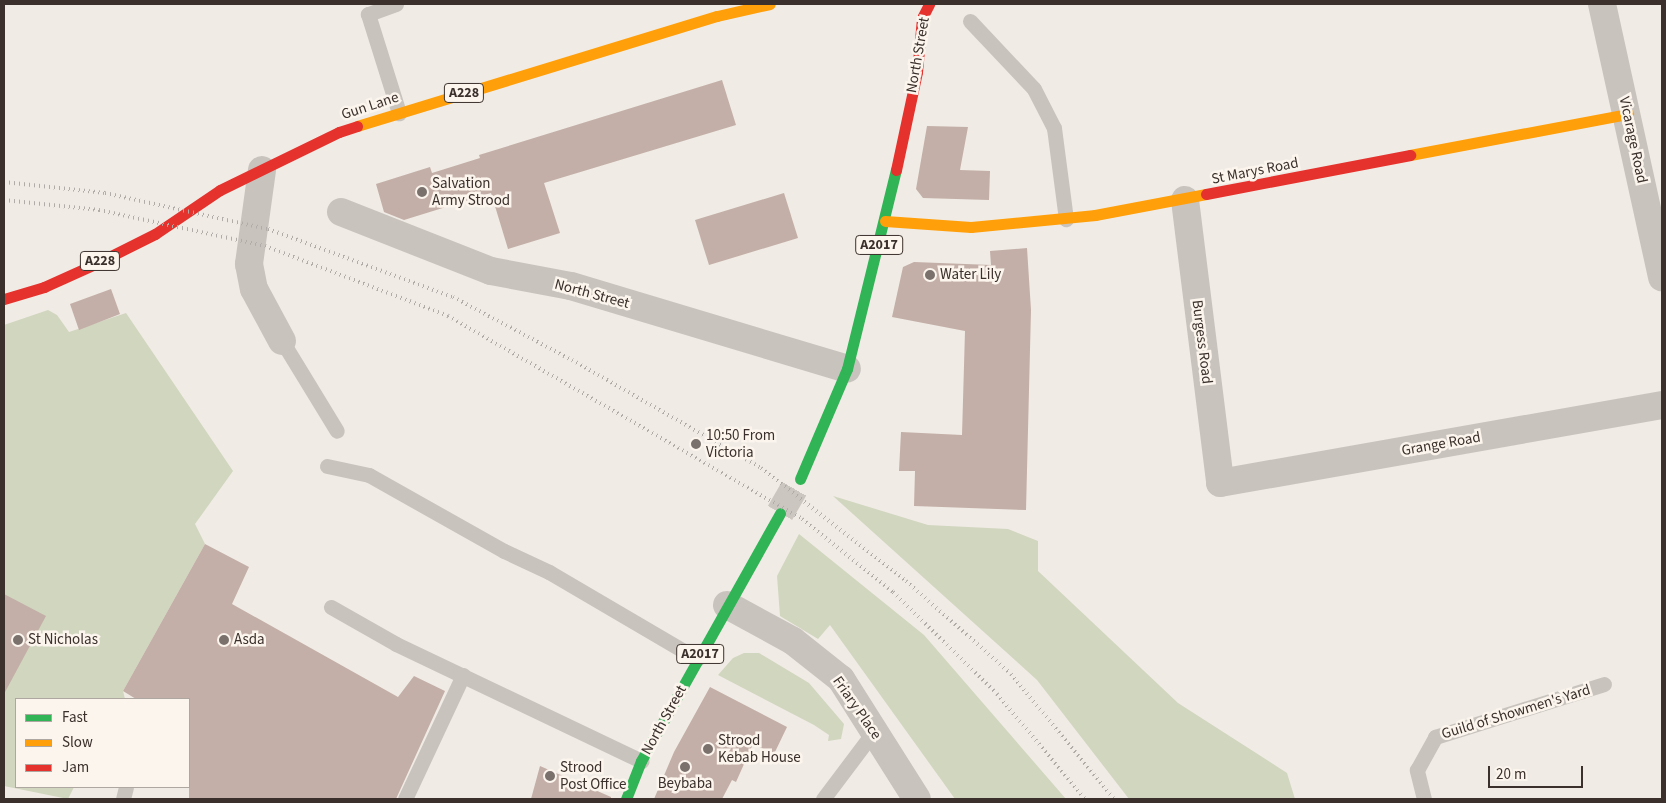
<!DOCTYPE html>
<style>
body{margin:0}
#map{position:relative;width:1666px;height:803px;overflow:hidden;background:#f0ebe5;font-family:"Source Sans 3",sans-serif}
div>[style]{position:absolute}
.green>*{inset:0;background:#d1d6bf}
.building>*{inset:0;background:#c3afa7}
.primary-tunnel>*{height:28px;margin-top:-14px;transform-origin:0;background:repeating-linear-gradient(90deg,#ccc6c0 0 28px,transparent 0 42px)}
.lane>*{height:15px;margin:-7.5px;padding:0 7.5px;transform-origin:7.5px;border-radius:7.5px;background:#c9c3be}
.street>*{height:28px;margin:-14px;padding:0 14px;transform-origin:14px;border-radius:14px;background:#c9c3be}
.fast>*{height:11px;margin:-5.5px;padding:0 5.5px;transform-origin:5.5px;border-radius:5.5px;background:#30b455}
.slow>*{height:11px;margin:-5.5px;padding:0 5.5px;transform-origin:5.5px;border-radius:5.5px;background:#ff9f0a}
.jam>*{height:11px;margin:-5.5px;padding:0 5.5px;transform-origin:5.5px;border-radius:5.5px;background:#e5322d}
.rail>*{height:4px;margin-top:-2px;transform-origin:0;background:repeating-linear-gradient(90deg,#b1aca8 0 1px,transparent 0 5px)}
.dots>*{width:14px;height:14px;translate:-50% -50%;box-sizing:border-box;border:2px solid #fbf5ee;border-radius:50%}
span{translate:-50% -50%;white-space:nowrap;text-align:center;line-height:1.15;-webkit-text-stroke:5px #fbf5ee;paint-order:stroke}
.shield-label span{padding:1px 4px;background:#fbf5ee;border:1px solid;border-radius:4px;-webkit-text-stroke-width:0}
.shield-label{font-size:14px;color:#3b302b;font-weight:700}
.street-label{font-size:15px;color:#3b302b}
.poi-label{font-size:15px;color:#3b302b}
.left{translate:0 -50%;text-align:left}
.frame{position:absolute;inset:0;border:5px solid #3b302b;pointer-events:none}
.legend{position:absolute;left:15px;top:698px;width:175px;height:90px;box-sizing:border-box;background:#fbf5ee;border:1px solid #aea6a0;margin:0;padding:6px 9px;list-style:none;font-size:15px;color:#3b302b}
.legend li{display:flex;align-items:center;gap:10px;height:25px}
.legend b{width:25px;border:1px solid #aea6a0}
.scale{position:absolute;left:1488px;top:766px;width:95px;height:22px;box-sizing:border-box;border:2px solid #3b302b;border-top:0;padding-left:6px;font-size:15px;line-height:18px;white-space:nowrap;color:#3b302b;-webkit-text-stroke:4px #fbf5ee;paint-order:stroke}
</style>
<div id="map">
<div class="green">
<div style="clip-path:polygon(48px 310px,57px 315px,69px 332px,126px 313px,233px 471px,195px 524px,205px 544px,123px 691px,125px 699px,16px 699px,16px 787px,74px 787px,68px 799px,4px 786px,4px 325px)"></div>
<div style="clip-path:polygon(833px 496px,928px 525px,1008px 529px,1038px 541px,1038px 571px,1178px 703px,1287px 773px,1295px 799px,1129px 799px,1037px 680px)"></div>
<div style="clip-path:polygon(799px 534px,924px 635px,1066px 799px,955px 799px,830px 625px,818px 639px,780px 616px,777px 576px)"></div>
<div style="clip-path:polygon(744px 653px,759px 653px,809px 683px,844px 724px,841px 739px,828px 741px,829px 735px,814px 725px,718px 675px,733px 658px)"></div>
</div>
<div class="building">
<div style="clip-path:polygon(722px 80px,736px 125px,544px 183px,560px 233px,508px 249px,491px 193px,404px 220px,384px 212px,376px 184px,430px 167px,432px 173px,480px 158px,479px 155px)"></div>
<div style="clip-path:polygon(927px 126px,968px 127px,960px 170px,990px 171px,989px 200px,923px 198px,916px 189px)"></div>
<div style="clip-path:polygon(784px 193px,798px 238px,709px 265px,695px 220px)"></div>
<div style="clip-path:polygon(1027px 248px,1031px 310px,1026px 510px,914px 506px,915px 471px,899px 471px,901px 432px,962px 435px,965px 331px,892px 317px,903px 267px,914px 262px,991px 265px,990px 251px)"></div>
<div style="clip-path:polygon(111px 289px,120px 314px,79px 330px,70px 304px)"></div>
<div style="clip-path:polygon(205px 544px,249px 567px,232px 604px,398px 697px,414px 676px,445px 691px,396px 799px,189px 799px,189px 699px,136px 699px,123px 691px)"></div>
<div style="clip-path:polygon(4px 594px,46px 616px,4px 694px)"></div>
<div style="clip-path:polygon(710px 687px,787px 727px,774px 754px,753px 744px,736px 782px,732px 780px,722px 799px,654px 799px,674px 752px)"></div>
<div style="clip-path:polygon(540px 766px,611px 797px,611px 799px,531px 799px)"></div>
</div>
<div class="primary-tunnel">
<div style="left:780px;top:513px;width:39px;rotate:-60deg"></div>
</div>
<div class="lane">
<div style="left:396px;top:4px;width:30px;rotate:160deg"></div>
<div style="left:368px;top:14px;width:104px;rotate:72.6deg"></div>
<div style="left:970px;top:21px;width:93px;rotate:46.7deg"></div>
<div style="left:1034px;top:89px;width:44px;rotate:62.9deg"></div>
<div style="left:1054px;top:128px;width:92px;rotate:82.5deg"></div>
<div style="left:282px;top:341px;width:105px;rotate:58.6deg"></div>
<div style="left:327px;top:466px;width:43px;rotate:12.1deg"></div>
<div style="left:369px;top:475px;width:155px;rotate:29.4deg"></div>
<div style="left:504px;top:551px;width:50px;rotate:25deg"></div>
<div style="left:549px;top:572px;width:172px;rotate:30.4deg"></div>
<div style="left:331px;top:607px;width:75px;rotate:29.6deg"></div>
<div style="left:396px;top:644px;width:272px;rotate:25.5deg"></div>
<div style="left:123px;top:799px;width:12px;rotate:-76deg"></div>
<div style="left:405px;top:799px;width:137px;rotate:-64.9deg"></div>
<div style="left:823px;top:799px;width:86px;rotate:-53deg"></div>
<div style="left:1424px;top:799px;width:30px;rotate:-104deg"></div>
<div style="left:1417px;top:770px;width:38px;rotate:-61deg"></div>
<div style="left:1435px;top:737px;width:177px;rotate:-17.4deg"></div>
</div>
<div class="street">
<div style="left:1602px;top:4px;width:280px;rotate:77.6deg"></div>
<div style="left:262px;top:170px;width:95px;rotate:97.9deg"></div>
<div style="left:249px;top:264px;width:25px;rotate:79deg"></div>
<div style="left:254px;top:289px;width:59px;rotate:61.7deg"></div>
<div style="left:1185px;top:200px;width:285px;rotate:82.9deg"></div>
<div style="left:1220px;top:483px;width:449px;rotate:-10deg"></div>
<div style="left:341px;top:212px;width:161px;rotate:21.5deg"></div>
<div style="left:491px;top:271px;width:81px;rotate:10.6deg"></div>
<div style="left:571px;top:286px;width:288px;rotate:16.7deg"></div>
<div style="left:727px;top:605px;width:75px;rotate:28.6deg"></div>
<div style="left:793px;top:641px;width:61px;rotate:38.4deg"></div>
<div style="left:841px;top:679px;width:142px;rotate:57.7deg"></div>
</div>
<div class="fast">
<div style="left:800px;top:479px;width:120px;rotate:-66.9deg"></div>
<div style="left:847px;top:369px;width:205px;rotate:-76.2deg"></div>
<div style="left:626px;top:799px;width:41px;rotate:-68.5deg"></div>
<div style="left:641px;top:761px;width:284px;rotate:-60.7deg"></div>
</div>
<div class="slow">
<div style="left:357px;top:126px;width:376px;rotate:-17deg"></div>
<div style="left:717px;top:16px;width:54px;rotate:-12.8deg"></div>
<div style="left:1410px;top:155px;width:222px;rotate:-10.7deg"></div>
<div style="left:885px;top:221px;width:86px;rotate:4deg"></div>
<div style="left:971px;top:227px;width:125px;rotate:-5.5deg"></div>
<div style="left:1095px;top:215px;width:113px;rotate:-10.7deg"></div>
</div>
<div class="jam">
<div style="left:896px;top:170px;width:100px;rotate:-77.9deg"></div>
<div style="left:917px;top:72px;width:54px;rotate:-84.7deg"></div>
<div style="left:922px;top:18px;width:16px;rotate:-63deg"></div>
<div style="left:1206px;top:194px;width:208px;rotate:-10.8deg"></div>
<div style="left:4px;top:299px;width:42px;rotate:-16.7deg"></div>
<div style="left:44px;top:287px;width:56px;rotate:-24.3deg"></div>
<div style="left:95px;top:264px;width:67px;rotate:-26.6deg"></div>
<div style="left:155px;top:234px;width:78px;rotate:-34.1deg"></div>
<div style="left:220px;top:190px;width:132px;rotate:-26deg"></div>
<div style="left:339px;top:132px;width:19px;rotate:-18deg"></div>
</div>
<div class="rail">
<div style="left:4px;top:182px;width:102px;rotate:6.2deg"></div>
<div style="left:105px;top:193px;width:167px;rotate:12.5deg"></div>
<div style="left:268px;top:229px;width:197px;rotate:20.2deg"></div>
<div style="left:453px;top:297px;width:135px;rotate:27.9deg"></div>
<div style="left:572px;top:360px;width:218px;rotate:29.7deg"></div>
<div style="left:761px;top:468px;width:184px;rotate:37.9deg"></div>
<div style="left:906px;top:581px;width:140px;rotate:41.5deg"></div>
<div style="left:1011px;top:674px;width:162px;rotate:50.5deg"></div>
<div style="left:4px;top:200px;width:96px;rotate:6deg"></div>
<div style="left:99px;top:210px;width:170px;rotate:12.2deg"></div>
<div style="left:265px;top:246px;width:196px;rotate:20.9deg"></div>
<div style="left:448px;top:316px;width:408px;rotate:29.8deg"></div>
<div style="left:802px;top:519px;width:117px;rotate:38.7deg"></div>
<div style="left:893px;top:592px;width:146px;rotate:44.4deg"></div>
<div style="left:997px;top:694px;width:137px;rotate:50deg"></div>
</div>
<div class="dots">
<div style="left:422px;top:192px;background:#7a716c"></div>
<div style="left:930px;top:275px;background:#7a716c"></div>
<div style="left:696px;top:444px;background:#7a716c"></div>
<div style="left:18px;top:640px;background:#7a716c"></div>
<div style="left:224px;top:640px;background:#7a716c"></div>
<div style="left:708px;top:749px;background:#7a716c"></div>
<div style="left:685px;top:767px;background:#7a716c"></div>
<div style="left:550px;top:776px;background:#7a716c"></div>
</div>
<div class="shield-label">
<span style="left:464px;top:93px">A228</span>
<span style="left:879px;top:245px">A2017</span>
<span style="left:100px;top:261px">A228</span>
<span style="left:700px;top:654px">A2017</span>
</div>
<div class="street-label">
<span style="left:918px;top:55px;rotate:-80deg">North Street</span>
<span style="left:370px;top:106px;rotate:-18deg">Gun Lane</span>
<span style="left:1633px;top:140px;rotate:78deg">Vicarage Road</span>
<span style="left:1255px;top:171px;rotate:-11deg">St Marys Road</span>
<span style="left:592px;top:294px;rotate:15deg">North Street</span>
<span style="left:1202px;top:342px;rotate:83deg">Burgess Road</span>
<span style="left:1441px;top:444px;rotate:-10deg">Grange Road</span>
<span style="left:857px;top:708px;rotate:55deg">Friary Place</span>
<span style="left:1516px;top:712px;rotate:-17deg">Guild of Showmen's Yard</span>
<span style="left:664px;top:720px;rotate:-61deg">North Street</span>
</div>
<div class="poi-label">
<span class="left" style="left:432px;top:192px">Salvation<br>Army Strood</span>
<span class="left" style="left:940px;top:275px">Water Lily</span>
<span class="left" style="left:706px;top:444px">10:50 From<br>Victoria</span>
<span class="left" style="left:28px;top:640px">St Nicholas</span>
<span class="left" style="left:234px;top:640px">Asda</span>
<span class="left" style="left:718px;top:749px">Strood<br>Kebab House</span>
<span class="left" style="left:560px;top:776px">Strood<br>Post Office</span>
<span style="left:685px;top:784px">Beybaba</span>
</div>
<div class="frame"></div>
<ul class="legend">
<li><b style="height:6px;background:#30b455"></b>Fast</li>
<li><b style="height:6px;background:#ff9f0a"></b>Slow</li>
<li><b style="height:6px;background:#e5322d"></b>Jam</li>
</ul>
<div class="scale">20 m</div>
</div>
